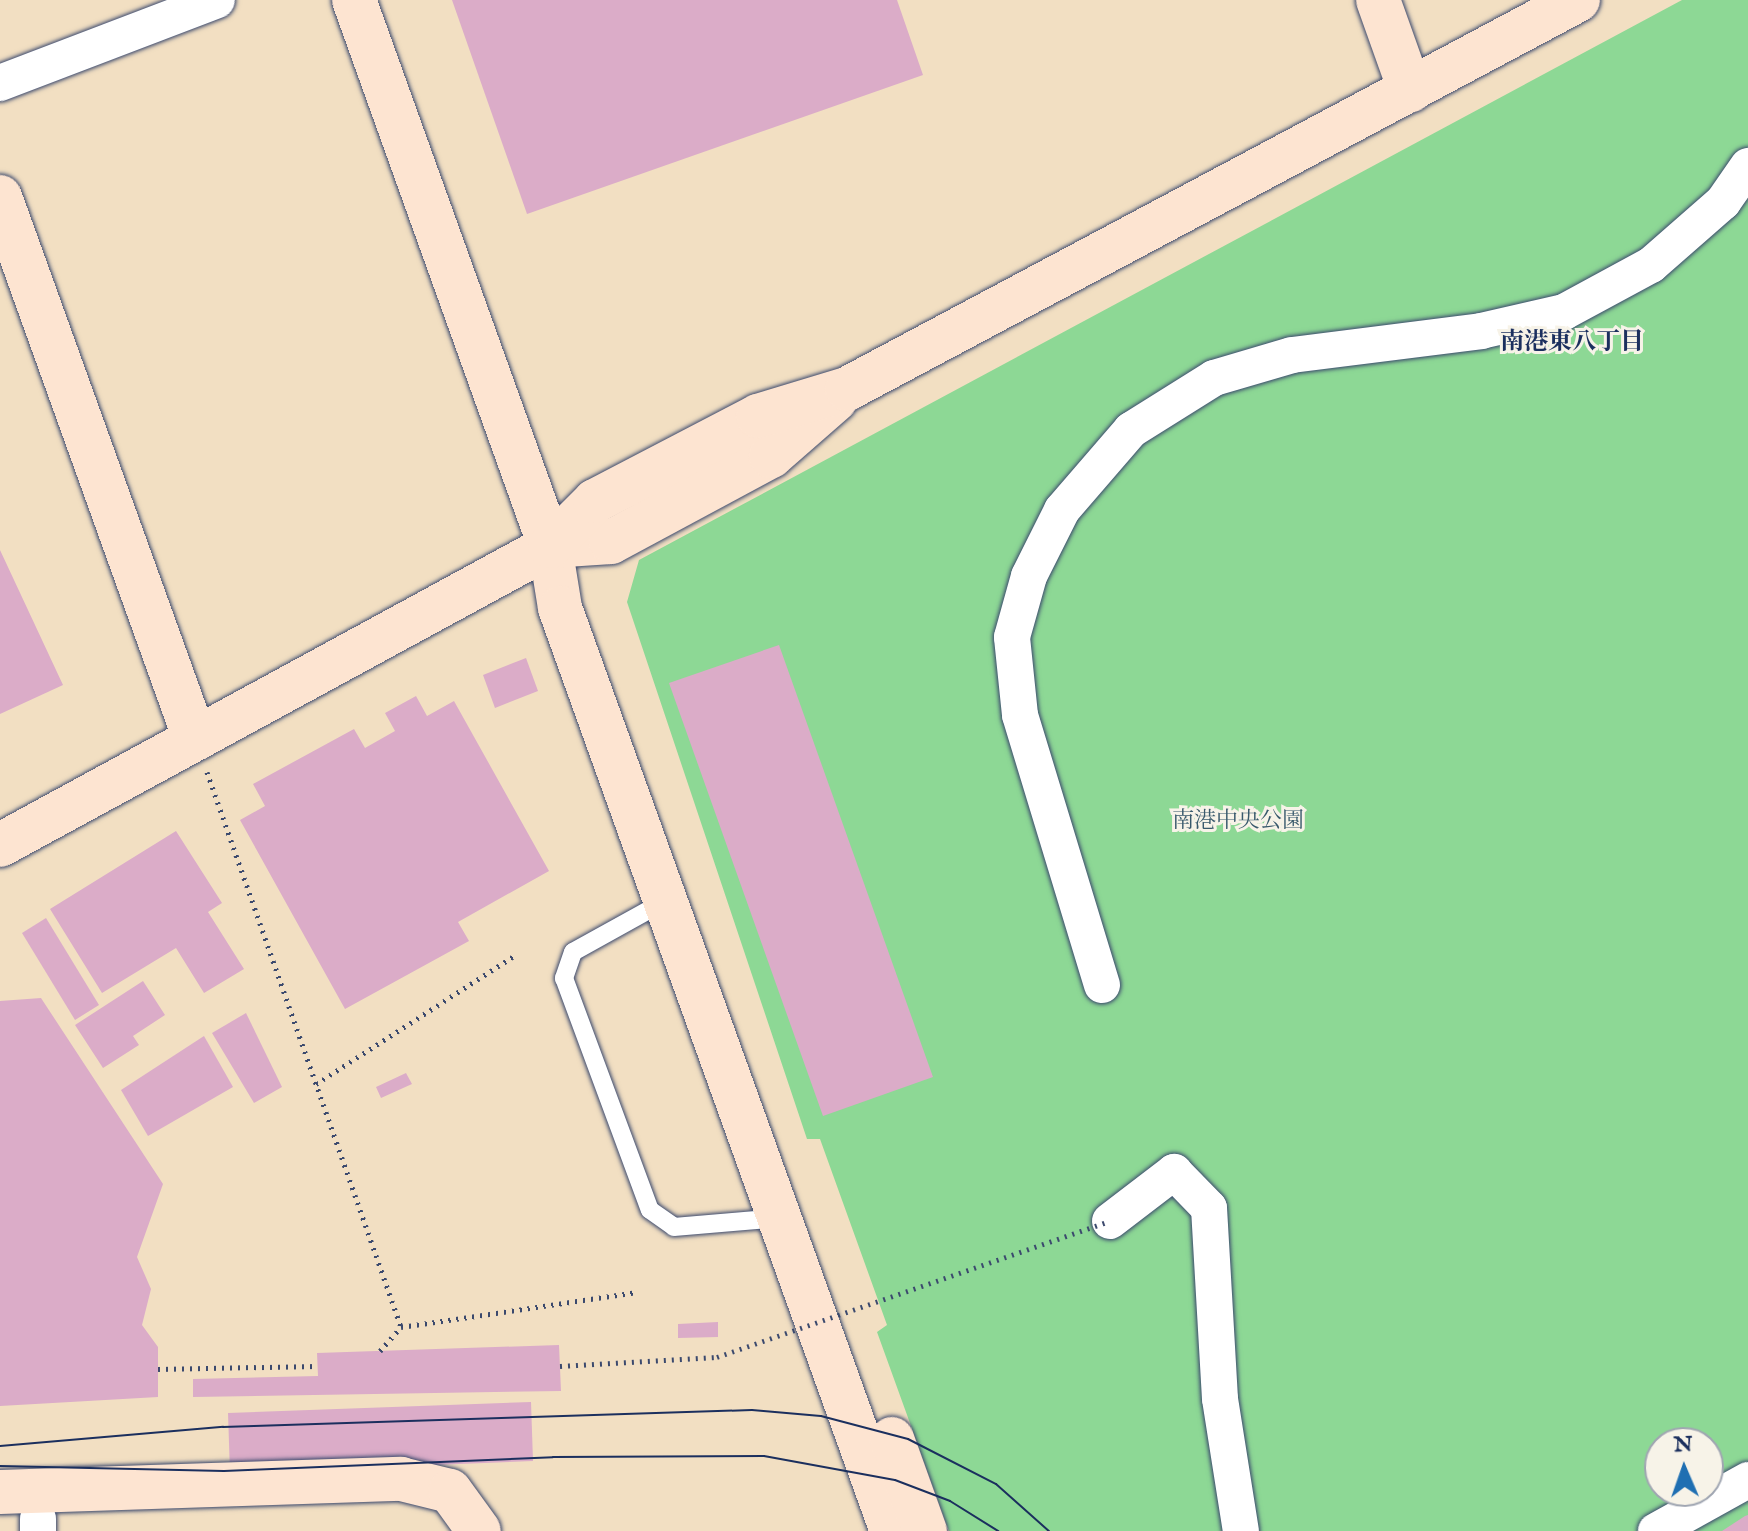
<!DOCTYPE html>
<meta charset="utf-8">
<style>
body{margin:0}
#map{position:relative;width:1748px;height:1531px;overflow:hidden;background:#f2dfc2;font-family:"IM FELL English","Noto Serif JP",serif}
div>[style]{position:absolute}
.green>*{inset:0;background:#8dd895}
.building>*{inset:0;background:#dbacc8}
.path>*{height:5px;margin-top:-2.5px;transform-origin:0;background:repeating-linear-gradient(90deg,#3b496d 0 2px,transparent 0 8px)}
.roads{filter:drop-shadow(0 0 2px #3b496d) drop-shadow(0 0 2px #3b496d)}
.lane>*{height:18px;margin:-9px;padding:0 9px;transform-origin:9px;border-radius:9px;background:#fff}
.street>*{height:36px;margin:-18px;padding:0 18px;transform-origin:18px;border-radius:18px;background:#fff}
.secondary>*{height:44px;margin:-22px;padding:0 22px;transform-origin:22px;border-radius:22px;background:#fde4d1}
.tram>*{height:2px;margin:-1px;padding:0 1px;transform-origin:1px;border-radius:1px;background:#1b2f5e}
.path-bridge>*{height:5px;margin-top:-2.5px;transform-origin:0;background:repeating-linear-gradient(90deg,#3b496d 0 2px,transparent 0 8px)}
span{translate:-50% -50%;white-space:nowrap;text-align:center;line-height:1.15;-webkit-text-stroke:6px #f7f3e8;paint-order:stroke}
.park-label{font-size:22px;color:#38596c}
.neighbourhood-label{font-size:24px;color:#1b2f5e;font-weight:700}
.north{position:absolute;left:1644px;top:1427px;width:80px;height:80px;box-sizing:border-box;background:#f7f3e8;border:2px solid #9fa5b1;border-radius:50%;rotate:358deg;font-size:22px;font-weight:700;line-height:32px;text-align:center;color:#1b2f5e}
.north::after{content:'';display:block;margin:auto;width:28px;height:36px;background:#1f6fb2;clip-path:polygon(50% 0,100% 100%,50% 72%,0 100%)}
</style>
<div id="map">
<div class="green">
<div style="clip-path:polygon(evenodd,1682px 0,1748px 0,1748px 1531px,949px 1531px,877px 1332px,887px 1325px,820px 1139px,807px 1139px,627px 602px,639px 560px,1682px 0,1660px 1443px,1708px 1443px,1708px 1491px,1660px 1491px,1660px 1443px)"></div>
</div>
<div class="building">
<div style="clip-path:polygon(452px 0,897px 0,923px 75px,527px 214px)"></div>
<div style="clip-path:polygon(0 550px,63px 685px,0 714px)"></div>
<div style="clip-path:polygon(779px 645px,933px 1077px,823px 1116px,669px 683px)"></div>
<div style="clip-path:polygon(526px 658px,538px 691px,495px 708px,483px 675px)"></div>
<div style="clip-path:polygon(416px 696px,427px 716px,454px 701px,549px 871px,458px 922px,469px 941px,345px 1009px,240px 820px,265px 806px,253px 784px,354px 729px,365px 748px,395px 731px,385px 713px)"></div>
<div style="clip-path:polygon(176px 831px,222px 903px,208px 912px,244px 969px,204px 993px,176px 948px,102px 993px,50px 909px)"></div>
<div style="clip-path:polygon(46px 918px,99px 1005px,75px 1020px,22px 933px)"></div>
<div style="clip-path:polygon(143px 981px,165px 1015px,133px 1036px,139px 1045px,103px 1068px,75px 1025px)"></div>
<div style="clip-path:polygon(41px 998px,163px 1184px,137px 1257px,151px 1289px,142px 1325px,158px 1347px,158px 1397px,0 1406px,0 1001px)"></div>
<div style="clip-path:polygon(246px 1013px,282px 1087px,254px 1103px,212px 1033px)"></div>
<div style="clip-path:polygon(204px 1036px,233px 1087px,148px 1136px,121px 1090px)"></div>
<div style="clip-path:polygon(406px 1073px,412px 1084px,381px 1098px,376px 1087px)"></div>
<div style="clip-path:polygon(718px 1322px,718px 1337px,678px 1338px,678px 1324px)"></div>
<div style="clip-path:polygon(559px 1345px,561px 1391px,193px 1397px,193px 1379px,318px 1376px,317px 1353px)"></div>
<div style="clip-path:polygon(531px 1402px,533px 1461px,230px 1473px,228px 1413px)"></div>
<div style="clip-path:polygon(1748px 1515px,1748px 1531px,1722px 1531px,1745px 1516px)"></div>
</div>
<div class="path">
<div style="left:207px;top:772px;width:588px;rotate:70.73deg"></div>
<div style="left:316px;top:1084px;width:239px;rotate:-32.9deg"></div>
<div style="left:380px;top:1351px;width:32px;rotate:-49deg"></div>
<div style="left:401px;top:1327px;width:239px;rotate:-8.4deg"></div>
<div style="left:158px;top:1369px;width:159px;rotate:-1.1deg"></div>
</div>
<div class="roads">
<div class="lane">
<div style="left:665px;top:901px;width:105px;rotate:151deg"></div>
<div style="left:573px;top:952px;width:28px;rotate:109deg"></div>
<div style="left:564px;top:978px;width:247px;rotate:69.7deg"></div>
<div style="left:650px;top:1210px;width:29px;rotate:35deg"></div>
<div style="left:674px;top:1227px;width:106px;rotate:-4.9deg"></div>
</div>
<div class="street">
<div style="left:0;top:83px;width:232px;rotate:-20.9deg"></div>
<div style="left:1102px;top:985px;width:282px;rotate:-106.9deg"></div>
<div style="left:1020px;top:715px;width:78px;rotate:-95.9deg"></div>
<div style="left:1012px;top:637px;width:63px;rotate:-74.4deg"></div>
<div style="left:1029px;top:576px;width:74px;rotate:-63.4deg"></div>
<div style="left:1062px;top:510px;width:106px;rotate:-49.2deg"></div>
<div style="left:1131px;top:430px;width:98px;rotate:-32.1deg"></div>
<div style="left:1214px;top:378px;width:81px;rotate:-16.4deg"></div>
<div style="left:1292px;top:355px;width:191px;rotate:-7.2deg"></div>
<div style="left:1481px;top:331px;width:85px;rotate:-12.9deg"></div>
<div style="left:1564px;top:312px;width:99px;rotate:-28.4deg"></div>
<div style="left:1651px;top:265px;width:96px;rotate:-41.2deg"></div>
<div style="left:1723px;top:202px;width:44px;rotate:-55.2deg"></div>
<div style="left:1110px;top:1221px;width:81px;rotate:-37.4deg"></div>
<div style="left:1174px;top:1172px;width:50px;rotate:45.8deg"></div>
<div style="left:1209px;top:1208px;width:191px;rotate:86.7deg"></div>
<div style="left:1220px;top:1399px;width:134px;rotate:81deg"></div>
<div style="left:38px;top:1519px;width:12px;rotate:90deg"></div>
<div style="left:1656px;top:1531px;width:105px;rotate:-29deg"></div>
</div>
<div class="secondary">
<div style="left:354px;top:0;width:580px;rotate:70.25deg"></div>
<div style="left:550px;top:546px;width:63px;rotate:80.8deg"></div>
<div style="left:560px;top:608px;width:981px;rotate:70.22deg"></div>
<div style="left:1378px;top:0;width:96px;rotate:70.4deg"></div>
<div style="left:0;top:197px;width:576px;rotate:70.21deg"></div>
<div style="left:550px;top:546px;width:61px;rotate:-3.8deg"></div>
<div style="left:611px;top:542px;width:182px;rotate:-28.3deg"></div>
<div style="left:771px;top:456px;width:86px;rotate:-41.2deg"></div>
<div style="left:0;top:845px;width:626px;rotate:-28.53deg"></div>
<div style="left:550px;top:546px;width:64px;rotate:-45deg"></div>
<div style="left:595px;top:501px;width:184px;rotate:-27.5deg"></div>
<div style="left:758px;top:416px;width:93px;rotate:-16.9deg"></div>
<div style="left:847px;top:389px;width:828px;rotate:-28.02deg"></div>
<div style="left:892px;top:1439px;width:98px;rotate:70.3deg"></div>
<div style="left:0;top:1492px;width:401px;rotate:-1.9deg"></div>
<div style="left:401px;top:1479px;width:50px;rotate:13.8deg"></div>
<div style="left:450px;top:1491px;width:49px;rotate:54.1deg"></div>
</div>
</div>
<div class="tram">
<div style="left:0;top:1446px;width:224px;rotate:-4.9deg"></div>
<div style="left:223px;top:1427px;width:529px;rotate:-1.84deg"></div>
<div style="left:752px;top:1410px;width:69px;rotate:5deg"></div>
<div style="left:821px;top:1416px;width:90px;rotate:14.8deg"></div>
<div style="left:908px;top:1439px;width:99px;rotate:27.1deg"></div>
<div style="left:996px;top:1484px;width:71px;rotate:41.6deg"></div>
<div style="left:0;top:1466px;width:224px;rotate:1.3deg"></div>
<div style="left:224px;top:1471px;width:329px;rotate:-2.4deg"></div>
<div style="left:553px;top:1457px;width:211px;rotate:-0.3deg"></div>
<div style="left:764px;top:1456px;width:133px;rotate:10.4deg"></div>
<div style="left:895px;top:1480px;width:59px;rotate:20.9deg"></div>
<div style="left:950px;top:1501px;width:57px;rotate:32deg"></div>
</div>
<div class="path-bridge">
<div style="left:560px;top:1366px;width:157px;rotate:-3.3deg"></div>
<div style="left:717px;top:1357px;width:416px;rotate:-19.1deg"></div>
</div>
<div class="park-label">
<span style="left:1238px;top:822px">南港中央公園</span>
</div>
<div class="neighbourhood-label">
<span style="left:1572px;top:343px">南港東八丁目</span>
</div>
<div class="north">N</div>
</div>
